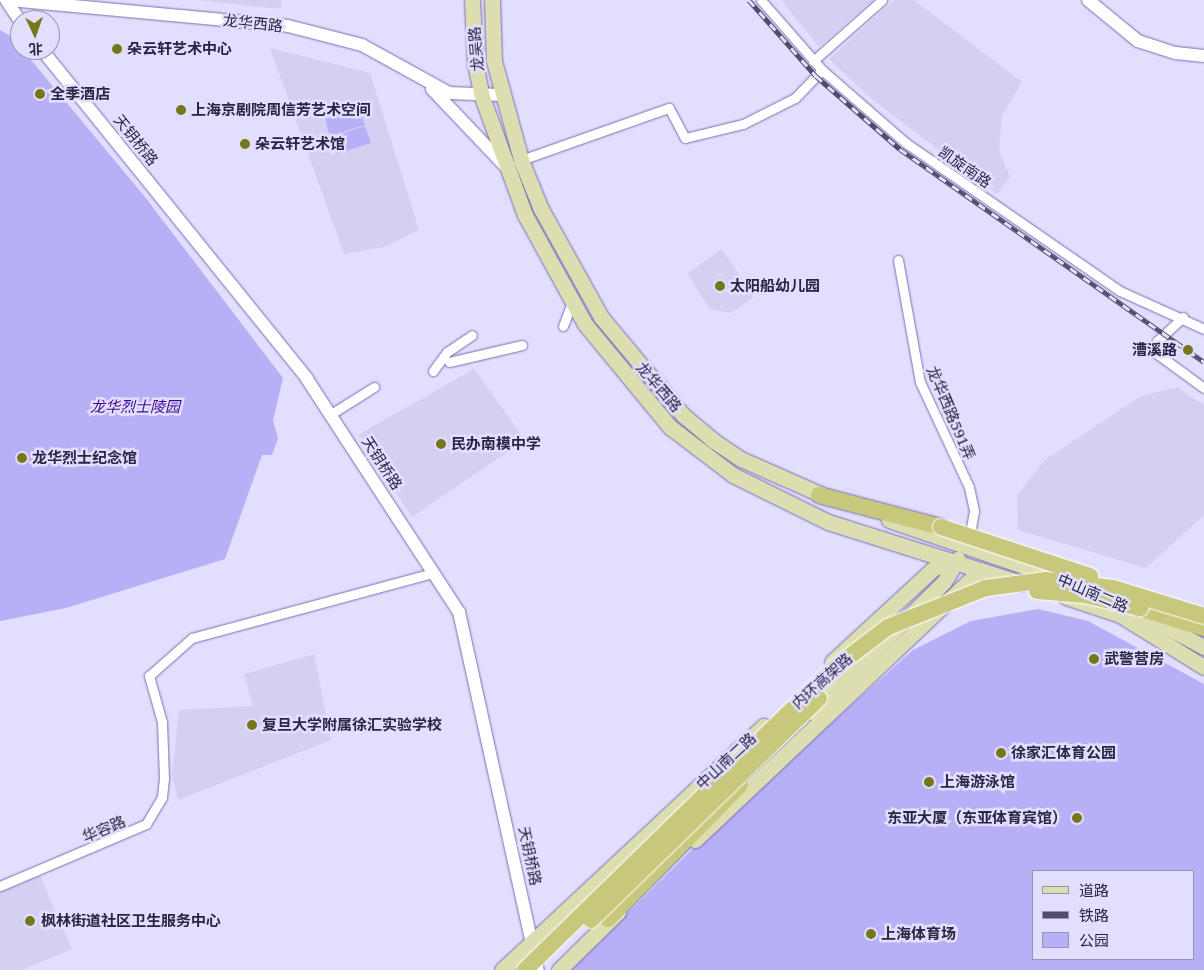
<!DOCTYPE html>
<meta charset="utf-8">
<style>
body{margin:0}
#map{position:relative;width:1204px;height:970px;overflow:hidden;background:#e2dffe;font-family:"Noto Serif","Noto Sans SC",serif}
div>[style]{position:absolute}
.built>*{inset:0;background:#d4d0f2}
.green>*{inset:0;background:#b8b0f7}
.roads{filter:drop-shadow(0 0 1px #796fb4) drop-shadow(0 0 1px #796fb4)}
.street>*{height:9px;margin:-4.5px;padding:0 4.5px;transform-origin:4.5px;border-radius:4.5px;background:#fff}
.secondary>*{height:12px;margin:-6px;padding:0 6px;transform-origin:6px;border-radius:6px;background:#fff}
.primary>*{height:15px;margin:-7.5px;padding:0 7.5px;transform-origin:7.5px;border-radius:7.5px;background:#dddeb0}
.highway>*{height:16px;margin:-8px;padding:0 8px;transform-origin:8px;border-radius:8px;background:#c7c87b}
.rail>*{height:4.5px;margin-top:-2.25px;transform-origin:0;background:repeating-linear-gradient(90deg,#e2dffe 0 8px,#504c6a 0 16px);box-sizing:border-box;border-block:1px solid #504c6a}
.bridges{filter:drop-shadow(0 0 1px #fff) drop-shadow(0 0 1px #fff)}
.highway-bridge>*{height:16px;margin:-8px;padding:0 8px;transform-origin:8px;border-radius:8px;background:#c7c87b}
.dots>*{width:14px;height:14px;translate:-50% -50%;box-sizing:border-box;border:2px solid #e2dffe;border-radius:50%}
span{translate:-50% -50%;white-space:nowrap;text-align:center;line-height:1.15;-webkit-text-stroke:5px #e2dffe;paint-order:stroke}
.street-label{font-size:15px;color:#2a2543}
.poi-label{font-size:15px;color:#2a2543;font-weight:700}
.left{translate:0 -50%;text-align:left}
.right{translate:-100% -50%;text-align:right}
.park-label{font-size:15px;color:#400495;font-style:italic}
.legend{position:absolute;left:1032px;top:870px;width:162px;height:90px;box-sizing:border-box;background:#e2dffe;border:1px solid #9895b3;margin:0;padding:6px 9px;list-style:none;font-size:15px;color:#2a2543}
.legend li{display:flex;align-items:center;gap:10px;height:25px}
.legend b{width:25px;border:1px solid #9895b3}
.north{position:absolute;left:10px;top:10px;width:50px;height:50px;box-sizing:border-box;background:#e2dffe;border:1px solid #9895b3;border-radius:50%;rotate:177deg;font-size:14px;font-weight:700;line-height:20px;text-align:center;color:#2a2543}
.north::after{content:'';display:block;margin:auto;width:18px;height:22px;background:#76761c;clip-path:polygon(50% 0,100% 100%,50% 72%,0 100%)}
</style>
<div id="map">
<div class="built">
<div style="clip-path:polygon(195px 0,281px 0,281px 9px)"></div>
<div style="clip-path:polygon(781px 0,873px 0,819px 47px)"></div>
<div style="clip-path:polygon(894px 0,914px 0,1022px 82px,1002px 116px,999px 150px,1010px 177px,997px 194px,874px 101px,829px 59px)"></div>
<div style="clip-path:polygon(270px 48px,370px 73px,419px 230px,384px 247px,344px 254px)"></div>
<div style="clip-path:polygon(722px 249px,754px 297px,731px 313px,710px 309px,687px 274px)"></div>
<div style="clip-path:polygon(474px 369px,525px 440px,412px 517px,358px 435px)"></div>
<div style="clip-path:polygon(1177px 387px,1204px 405px,1204px 515px,1146px 568px,1018px 530px,1017px 495px,1045px 460px,1141px 396px)"></div>
<div style="clip-path:polygon(314px 654px,331px 740px,178px 800px,172px 775px,179px 710px,253px 706px,244px 674px)"></div>
<div style="clip-path:polygon(40px 876px,72px 949px,22px 970px,0 970px,0 892px)"></div>
</div>
<div class="green">
<div style="clip-path:polygon(0 30px,12px 37px,145px 197px,283px 378px,273px 421px,278px 438px,272px 455px,262px 455px,225px 559px,66px 608px,0 621px)"></div>
<div style="clip-path:polygon(359px 108px,365px 125px,330px 136px,325px 119px)"></div>
<div style="clip-path:polygon(365px 126px,371px 143px,336px 154px,331px 137px)"></div>
<div style="clip-path:polygon(evenodd,1038px 609px,1088px 621px,1204px 684px,1204px 970px,570px 970px,720px 822px,913px 650px,971px 621px,1038px 609px,1033px 871px,1193px 871px,1193px 959px,1033px 959px,1033px 871px)"></div>
</div>
<div class="roads">
<div class="street">
<div style="left:761px;top:0;width:93px;rotate:48.9deg"></div>
<div style="left:822px;top:70px;width:111px;rotate:41deg"></div>
<div style="left:906px;top:143px;width:260px;rotate:34.7deg"></div>
<div style="left:1120px;top:291px;width:92px;rotate:24.3deg"></div>
<div style="left:813px;top:61px;width:92px;rotate:-41.5deg"></div>
<div style="left:521px;top:160px;width:157px;rotate:-19.4deg"></div>
<div style="left:669px;top:108px;width:34px;rotate:62deg"></div>
<div style="left:685px;top:138px;width:60px;rotate:-13.6deg"></div>
<div style="left:743px;top:124px;width:58px;rotate:-26.6deg"></div>
<div style="left:795px;top:98px;width:39px;rotate:-46deg"></div>
<div style="left:898px;top:260px;width:124px;rotate:79.8deg"></div>
<div style="left:920px;top:382px;width:116px;rotate:65deg"></div>
<div style="left:969px;top:487px;width:25px;rotate:78deg"></div>
<div style="left:974px;top:511px;width:27px;rotate:100deg"></div>
<div style="left:1183px;top:317px;width:35px;rotate:137deg"></div>
<div style="left:1157px;top:341px;width:12px;rotate:95deg"></div>
<div style="left:1156px;top:353px;width:59px;rotate:36.1deg"></div>
<div style="left:563px;top:326px;width:26px;rotate:-69deg"></div>
<div style="left:449px;top:362px;width:75px;rotate:-13.1deg"></div>
<div style="left:433px;top:371px;width:24px;rotate:-54deg"></div>
<div style="left:447px;top:352px;width:30px;rotate:-34deg"></div>
<div style="left:331px;top:414px;width:51px;rotate:-32.1deg"></div>
<div style="left:0;top:886px;width:159px;rotate:-23deg"></div>
<div style="left:146px;top:824px;width:31px;rotate:-59deg"></div>
<div style="left:162px;top:797px;width:18px;rotate:-84deg"></div>
<div style="left:164px;top:779px;width:57px;rotate:-92deg"></div>
<div style="left:162px;top:722px;width:48px;rotate:-105.8deg"></div>
<div style="left:149px;top:676px;width:57px;rotate:-41.5deg"></div>
<div style="left:192px;top:638px;width:250px;rotate:-15.1deg"></div>
</div>
<div class="secondary">
<div style="left:6px;top:0;width:25px;rotate:56deg"></div>
<div style="left:9px;top:0;width:280px;rotate:5.3deg"></div>
<div style="left:288px;top:26px;width:76px;rotate:14.4deg"></div>
<div style="left:362px;top:45px;width:99px;rotate:28.9deg"></div>
<div style="left:449px;top:93px;width:52px;rotate:2.2deg"></div>
<div style="left:1088px;top:0;width:65px;rotate:39.4deg"></div>
<div style="left:1138px;top:41px;width:40px;rotate:18deg"></div>
<div style="left:1176px;top:53px;width:28px;rotate:6deg"></div>
<div style="left:42px;top:50px;width:422px;rotate:51.1deg"></div>
<div style="left:307px;top:379px;width:278px;rotate:56.9deg"></div>
<div style="left:459px;top:612px;width:367px;rotate:77.6deg"></div>
<div style="left:432px;top:89px;width:105px;rotate:46.5deg"></div>
</div>
<div class="primary">
<div style="left:472px;top:0;width:64px;rotate:87.3deg"></div>
<div style="left:475px;top:64px;width:34px;rotate:78deg"></div>
<div style="left:482px;top:97px;width:126px;rotate:70deg"></div>
<div style="left:525px;top:215px;width:124px;rotate:61.2deg"></div>
<div style="left:585px;top:324px;width:134px;rotate:50.5deg"></div>
<div style="left:670px;top:427px;width:79px;rotate:37.3deg"></div>
<div style="left:733px;top:475px;width:106px;rotate:26.3deg"></div>
<div style="left:828px;top:522px;width:203px;rotate:17.5deg"></div>
<div style="left:492px;top:0;width:61px;rotate:88.1deg"></div>
<div style="left:494px;top:61px;width:103px;rotate:74.7deg"></div>
<div style="left:521px;top:160px;width:53px;rotate:67.8deg"></div>
<div style="left:541px;top:209px;width:124px;rotate:60.9deg"></div>
<div style="left:601px;top:317px;width:128px;rotate:50.1deg"></div>
<div style="left:683px;top:415px;width:40px;rotate:40deg"></div>
<div style="left:714px;top:441px;width:32px;rotate:34deg"></div>
<div style="left:741px;top:459px;width:96px;rotate:23.9deg"></div>
<div style="left:889px;top:520px;width:182px;rotate:18.9deg"></div>
<div style="left:1066px;top:597px;width:57px;rotate:18.4deg"></div>
<div style="left:1120px;top:615px;width:99px;rotate:31.8deg"></div>
<div style="left:1144px;top:615px;width:68px;rotate:28.1deg"></div>
<div style="left:832px;top:662px;width:139px;rotate:-42.7deg"></div>
<div style="left:934px;top:568px;width:22px;rotate:-16deg"></div>
<div style="left:812px;top:712px;width:185px;rotate:-44.6deg"></div>
<div style="left:944px;top:582px;width:27px;rotate:-59deg"></div>
<div style="left:695px;top:840px;width:393px;rotate:-43.4deg"></div>
<div style="left:502px;top:970px;width:358px;rotate:-43deg"></div>
<div style="left:559px;top:970px;width:83px;rotate:-44.5deg"></div>
</div>
<div class="highway">
<div style="left:819px;top:495px;width:126px;rotate:14.7deg"></div>
<div style="left:1140px;top:608px;width:67px;rotate:17.4deg"></div>
<div style="left:608px;top:919px;width:188px;rotate:-45.4deg"></div>
</div>
</div>
<div class="rail">
<div style="left:749px;top:0;width:101px;rotate:48.6deg"></div>
<div style="left:816px;top:76px;width:111px;rotate:41deg"></div>
<div style="left:900px;top:149px;width:371px;rotate:35deg"></div>
</div>
<div class="bridges">
<div class="highway-bridge">
<div style="left:941px;top:527px;width:157px;rotate:18.2deg"></div>
<div style="left:1037px;top:591px;width:48px;rotate:4.8deg"></div>
<div style="left:1085px;top:595px;width:57px;rotate:13.3deg"></div>
<div style="left:591px;top:920px;width:318px;rotate:-44.2deg"></div>
<div style="left:525px;top:970px;width:431px;rotate:-44.3deg"></div>
<div style="left:833px;top:669px;width:69px;rotate:-37.4deg"></div>
<div style="left:888px;top:627px;width:105px;rotate:-21.7deg"></div>
<div style="left:986px;top:588px;width:60px;rotate:-7.7deg"></div>
<div style="left:1045px;top:580px;width:68px;rotate:6.7deg"></div>
<div style="left:1113px;top:588px;width:95px;rotate:17.1deg"></div>
</div>
</div>
<div class="dots">
<div style="left:117px;top:49px;background:#76761c"></div>
<div style="left:40px;top:94px;background:#76761c"></div>
<div style="left:181px;top:110px;background:#76761c"></div>
<div style="left:245px;top:144px;background:#76761c"></div>
<div style="left:720px;top:286px;background:#76761c"></div>
<div style="left:1188px;top:350px;background:#76761c"></div>
<div style="left:441px;top:444px;background:#76761c"></div>
<div style="left:22px;top:458px;background:#76761c"></div>
<div style="left:1094px;top:659px;background:#76761c"></div>
<div style="left:252px;top:725px;background:#76761c"></div>
<div style="left:1001px;top:753px;background:#76761c"></div>
<div style="left:929px;top:782px;background:#76761c"></div>
<div style="left:1077px;top:818px;background:#76761c"></div>
<div style="left:30px;top:921px;background:#76761c"></div>
<div style="left:871px;top:934px;background:#76761c"></div>
</div>
<div class="street-label">
<span style="left:253px;top:23px;rotate:6deg">龙华西路</span>
<span style="left:476px;top:49px;rotate:-95deg">龙吴路</span>
<span style="left:136px;top:140px;rotate:51deg">天钥桥路</span>
<span style="left:965px;top:167px;rotate:35deg">凯旋南路</span>
<span style="left:659px;top:387px;rotate:49deg">龙华西路</span>
<span style="left:951px;top:413px;rotate:67deg">龙华西路591弄</span>
<span style="left:382px;top:463px;rotate:57deg">天钥桥路</span>
<span style="left:1093px;top:593px;rotate:23deg">中山南二路</span>
<span style="left:822px;top:681px;rotate:-42deg">内环高架路</span>
<span style="left:726px;top:761px;rotate:-43deg">中山南二路</span>
<span style="left:104px;top:829px;rotate:-23deg">华容路</span>
<span style="left:530px;top:856px;rotate:78deg">天钥桥路</span>
</div>
<div class="poi-label">
<span class="left" style="left:127px;top:49px">朵云轩艺术中心</span>
<span class="left" style="left:50px;top:94px">全季酒店</span>
<span class="left" style="left:191px;top:110px">上海京剧院周信芳艺术空间</span>
<span class="left" style="left:255px;top:144px">朵云轩艺术馆</span>
<span class="left" style="left:730px;top:286px">太阳船幼儿园</span>
<span class="right" style="left:1177px;top:350px">漕溪路</span>
<span class="left" style="left:451px;top:444px">民办南模中学</span>
<span class="left" style="left:32px;top:458px">龙华烈士纪念馆</span>
<span class="left" style="left:1104px;top:659px">武警营房</span>
<span class="left" style="left:262px;top:725px">复旦大学附属徐汇实验学校</span>
<span class="left" style="left:1011px;top:753px">徐家汇体育公园</span>
<span class="left" style="left:940px;top:782px">上海游泳馆</span>
<span class="right" style="left:1067px;top:818px">东亚大厦（东亚体育宾馆）</span>
<span class="left" style="left:41px;top:921px">枫林街道社区卫生服务中心</span>
<span class="left" style="left:881px;top:934px">上海体育场</span>
</div>
<div class="park-label">
<span style="left:135px;top:407px">龙华烈士陵园</span>
</div>
<ul class="legend">
<li><b style="height:6px;background:#dddeb0"></b>道路</li>
<li><b style="height:6px;background:#504c6a"></b>铁路</li>
<li><b style="height:14px;background:#b8b0f7"></b>公园</li>
</ul>
<div class="north">北</div>
</div>
